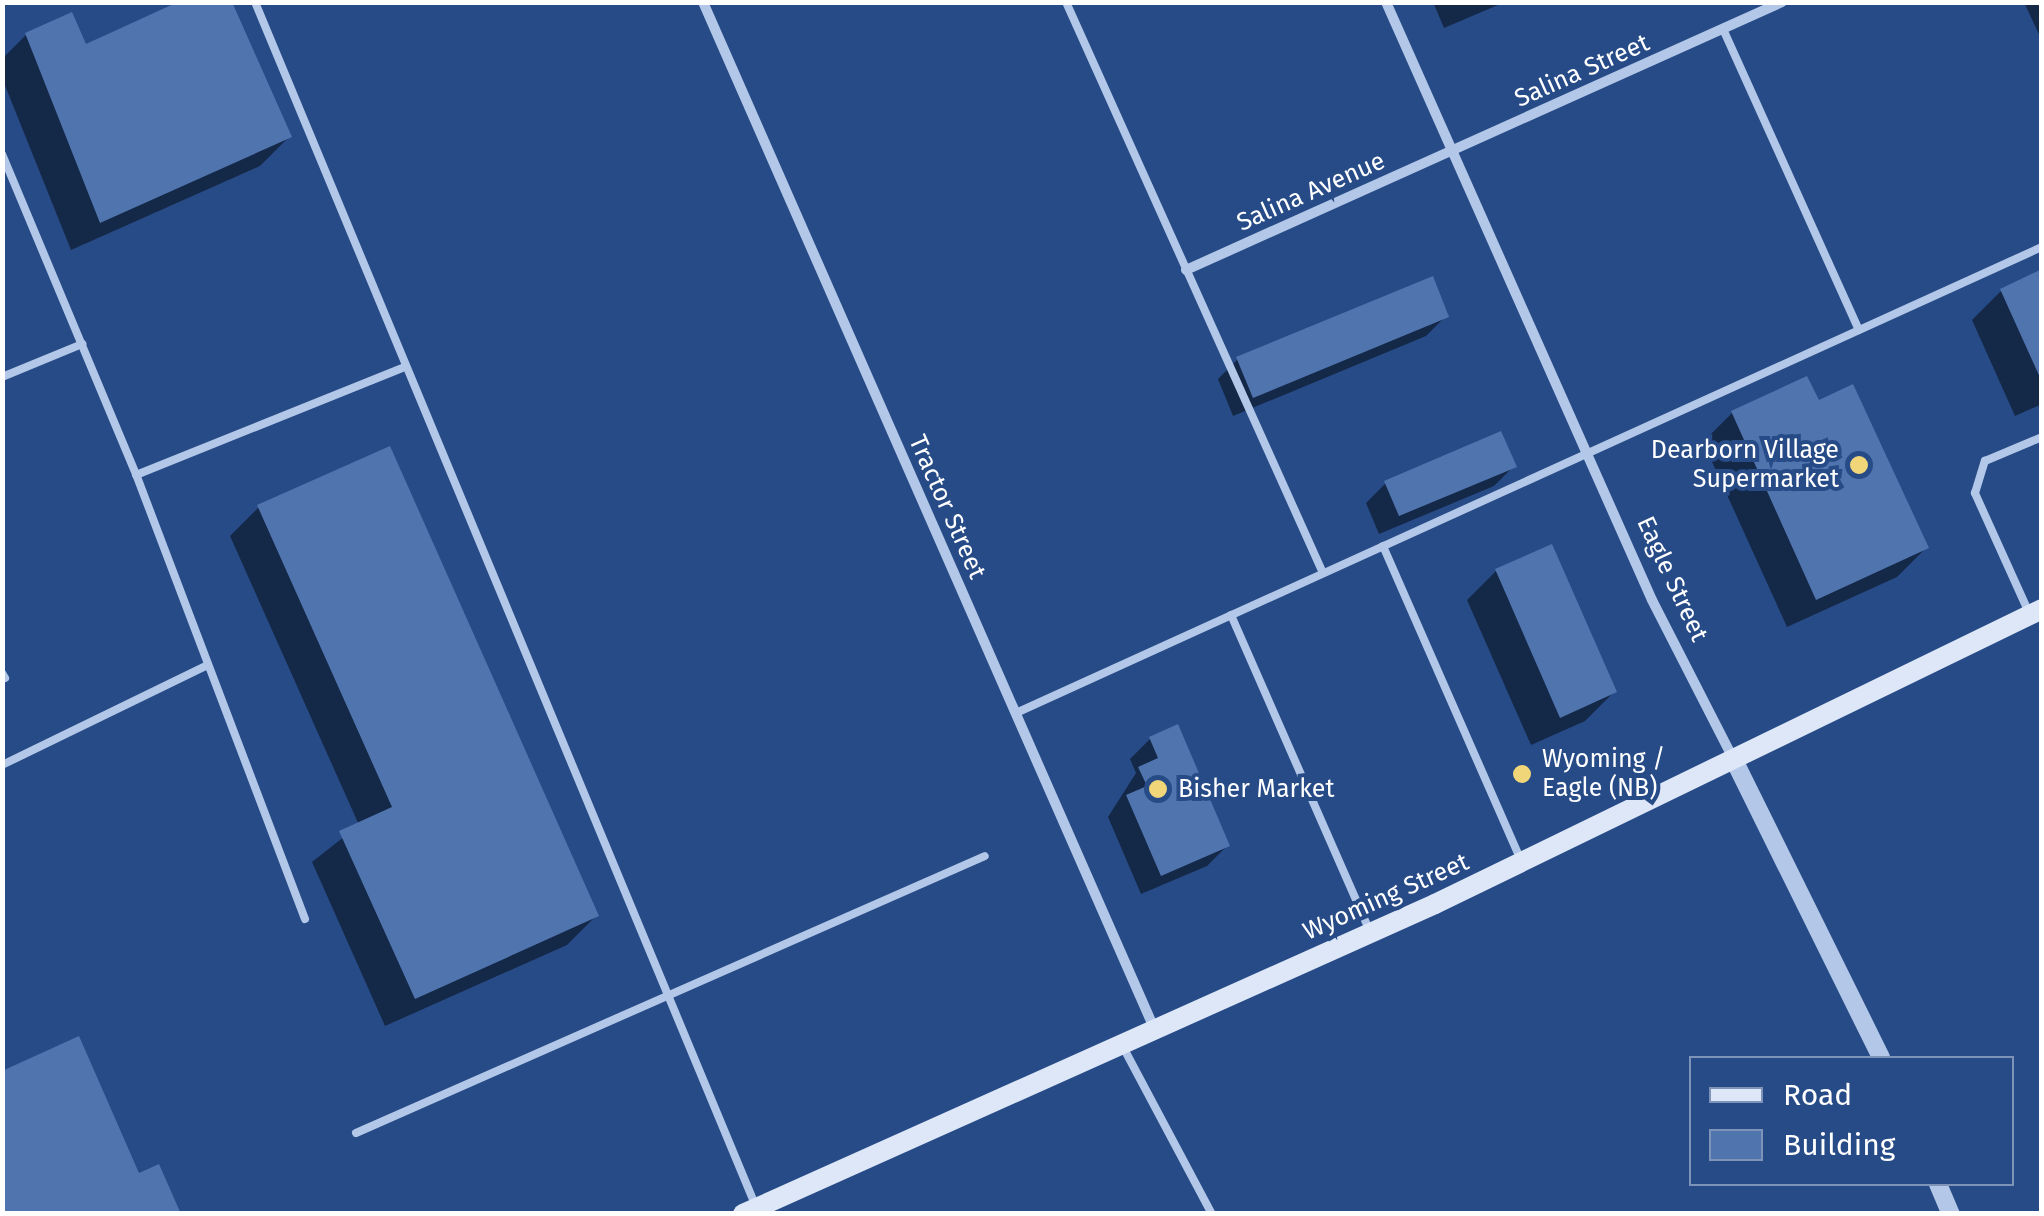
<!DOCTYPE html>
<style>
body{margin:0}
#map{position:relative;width:2044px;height:1216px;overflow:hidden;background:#274b87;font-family:"Fira Sans",sans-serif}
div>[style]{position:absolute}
.shadow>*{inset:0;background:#0007}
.building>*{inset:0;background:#5074ae}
.service>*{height:8px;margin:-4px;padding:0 4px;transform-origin:4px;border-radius:4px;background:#b3c8e8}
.minor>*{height:10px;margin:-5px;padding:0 5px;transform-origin:5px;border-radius:5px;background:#b3c8e8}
.tertiary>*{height:18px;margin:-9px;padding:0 9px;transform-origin:9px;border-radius:9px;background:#b3c8e8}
.secondary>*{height:20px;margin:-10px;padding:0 10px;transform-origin:10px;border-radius:10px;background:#dde7f7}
.dots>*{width:28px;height:28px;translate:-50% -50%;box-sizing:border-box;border:5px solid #274b87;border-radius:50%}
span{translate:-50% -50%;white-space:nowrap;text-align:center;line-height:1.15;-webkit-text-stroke:8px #274b87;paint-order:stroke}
.street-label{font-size:25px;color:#fff}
.poi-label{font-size:25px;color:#fff}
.right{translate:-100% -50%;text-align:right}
.left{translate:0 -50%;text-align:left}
.frame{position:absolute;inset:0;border:5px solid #fff;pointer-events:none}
.legend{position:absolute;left:1689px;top:1056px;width:325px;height:130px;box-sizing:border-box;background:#274b87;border:2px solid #7d93b7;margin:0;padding:12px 18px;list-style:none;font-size:30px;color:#fff}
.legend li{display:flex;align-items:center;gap:20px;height:50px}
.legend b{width:50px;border:2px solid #7d93b7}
</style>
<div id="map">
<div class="shadow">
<div style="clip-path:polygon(1433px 2px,1505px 2px,1444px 28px)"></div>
<div style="clip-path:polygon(2024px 2px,2042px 2px,2042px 41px)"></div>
<div style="clip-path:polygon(26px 35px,85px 47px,289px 137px,260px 166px,71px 250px,2px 78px,2px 59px)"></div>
<div style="clip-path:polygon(2042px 272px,2042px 404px,2015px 416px,1972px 320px,2001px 291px)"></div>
<div style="clip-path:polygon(1446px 316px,1426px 336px,1233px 416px,1218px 379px,1238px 359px)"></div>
<div style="clip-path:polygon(1817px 404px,1926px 548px,1897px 577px,1787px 627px,1703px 442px,1732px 413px)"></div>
<div style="clip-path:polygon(1514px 466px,1494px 486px,1379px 534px,1366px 503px,1386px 483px)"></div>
<div style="clip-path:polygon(259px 507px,596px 916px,567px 945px,385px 1026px,312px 862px,359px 825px,230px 536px)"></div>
<div style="clip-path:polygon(1496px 571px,1614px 692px,1585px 721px,1531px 745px,1467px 600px)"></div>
<div style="clip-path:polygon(1150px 739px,1227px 846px,1207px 866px,1141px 894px,1108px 817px,1136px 773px,1130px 759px)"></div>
</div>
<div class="building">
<div style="clip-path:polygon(178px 2px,232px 2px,292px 137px,100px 223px,25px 33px,72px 12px,86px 44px)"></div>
<div style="clip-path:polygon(2042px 269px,2042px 382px,2000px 289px)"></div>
<div style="clip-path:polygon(1433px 276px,1449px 317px,1253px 398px,1236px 357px)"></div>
<div style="clip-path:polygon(1807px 376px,1819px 400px,1853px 384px,1929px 548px,1816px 600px,1731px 411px)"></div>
<div style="clip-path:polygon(1501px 431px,1517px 467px,1399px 516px,1384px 481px)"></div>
<div style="clip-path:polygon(390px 446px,599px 916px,415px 999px,339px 831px,392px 807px,257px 505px)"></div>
<div style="clip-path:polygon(1552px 544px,1617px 692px,1560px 718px,1495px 569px)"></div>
<div style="clip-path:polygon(1178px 724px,1230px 846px,1161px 876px,1126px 795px,1147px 786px,1138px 767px,1158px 758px,1149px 737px)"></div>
<div style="clip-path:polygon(79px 1036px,139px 1173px,159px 1164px,181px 1214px,2px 1214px,2px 1071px)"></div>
</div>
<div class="service">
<div style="left:255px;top:2px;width:1305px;rotate:67.42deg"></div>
<div style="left:1066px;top:2px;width:626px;rotate:65.77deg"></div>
<div style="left:1723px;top:29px;width:330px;rotate:65.7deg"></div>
<div style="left:2px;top:154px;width:348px;rotate:67.3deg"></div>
<div style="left:2px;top:377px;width:87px;rotate:-22.4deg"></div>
<div style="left:1383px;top:546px;width:341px;rotate:66.3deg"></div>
<div style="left:1231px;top:615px;width:345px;rotate:66.3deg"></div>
<div style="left:2030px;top:615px;width:134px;rotate:-114.3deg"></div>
<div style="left:1975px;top:493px;width:34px;rotate:-73deg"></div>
<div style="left:1985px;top:461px;width:62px;rotate:-22.8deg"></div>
<div style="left:2px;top:673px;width:6px;rotate:59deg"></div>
<div style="left:1016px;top:713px;width:1127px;rotate:-24.43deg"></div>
<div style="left:2px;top:765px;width:229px;rotate:-25.9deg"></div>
<div style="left:305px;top:919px;width:475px;rotate:-110.8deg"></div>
<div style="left:136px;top:475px;width:289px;rotate:-21.9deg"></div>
<div style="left:1122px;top:1045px;width:191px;rotate:62deg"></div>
<div style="left:356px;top:1133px;width:687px;rotate:-23.77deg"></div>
</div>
<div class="minor">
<div style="left:703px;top:2px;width:1121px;rotate:66.27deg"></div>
<div style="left:1386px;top:2px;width:654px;rotate:66.02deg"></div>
<div style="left:1652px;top:600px;width:180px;rotate:62.9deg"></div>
<div style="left:1186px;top:270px;width:653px;rotate:-24.21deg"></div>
</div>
<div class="tertiary">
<div style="left:1734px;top:760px;width:332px;rotate:63.7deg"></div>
<div style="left:1938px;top:1184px;width:33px;rotate:67deg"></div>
</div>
<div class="secondary">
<div style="left:743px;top:1214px;width:758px;rotate:-24.13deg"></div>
<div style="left:1435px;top:904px;width:675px;rotate:-25.92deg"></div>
</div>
<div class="dots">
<div style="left:1859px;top:465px;background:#f0d679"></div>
<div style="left:1522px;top:774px;background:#f0d679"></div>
<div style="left:1158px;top:789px;background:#f0d679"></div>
</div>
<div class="street-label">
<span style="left:1582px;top:71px;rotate:-24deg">Salina Street</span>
<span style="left:1311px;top:192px;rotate:-24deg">Salina Avenue</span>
<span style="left:947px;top:507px;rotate:66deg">Tractor Street</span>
<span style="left:1672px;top:579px;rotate:65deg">Eagle Street</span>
<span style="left:1386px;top:897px;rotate:-24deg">Wyoming Street</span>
</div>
<div class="poi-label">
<span class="right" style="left:1839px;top:465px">Dearborn Village<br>Supermarket</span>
<span class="left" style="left:1542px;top:774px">Wyoming /<br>Eagle (NB)</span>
<span class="left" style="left:1178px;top:789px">Bisher Market</span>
</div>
<div class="frame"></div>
<ul class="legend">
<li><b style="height:12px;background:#dde7f7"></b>Road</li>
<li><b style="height:28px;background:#5074ae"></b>Building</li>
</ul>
</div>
